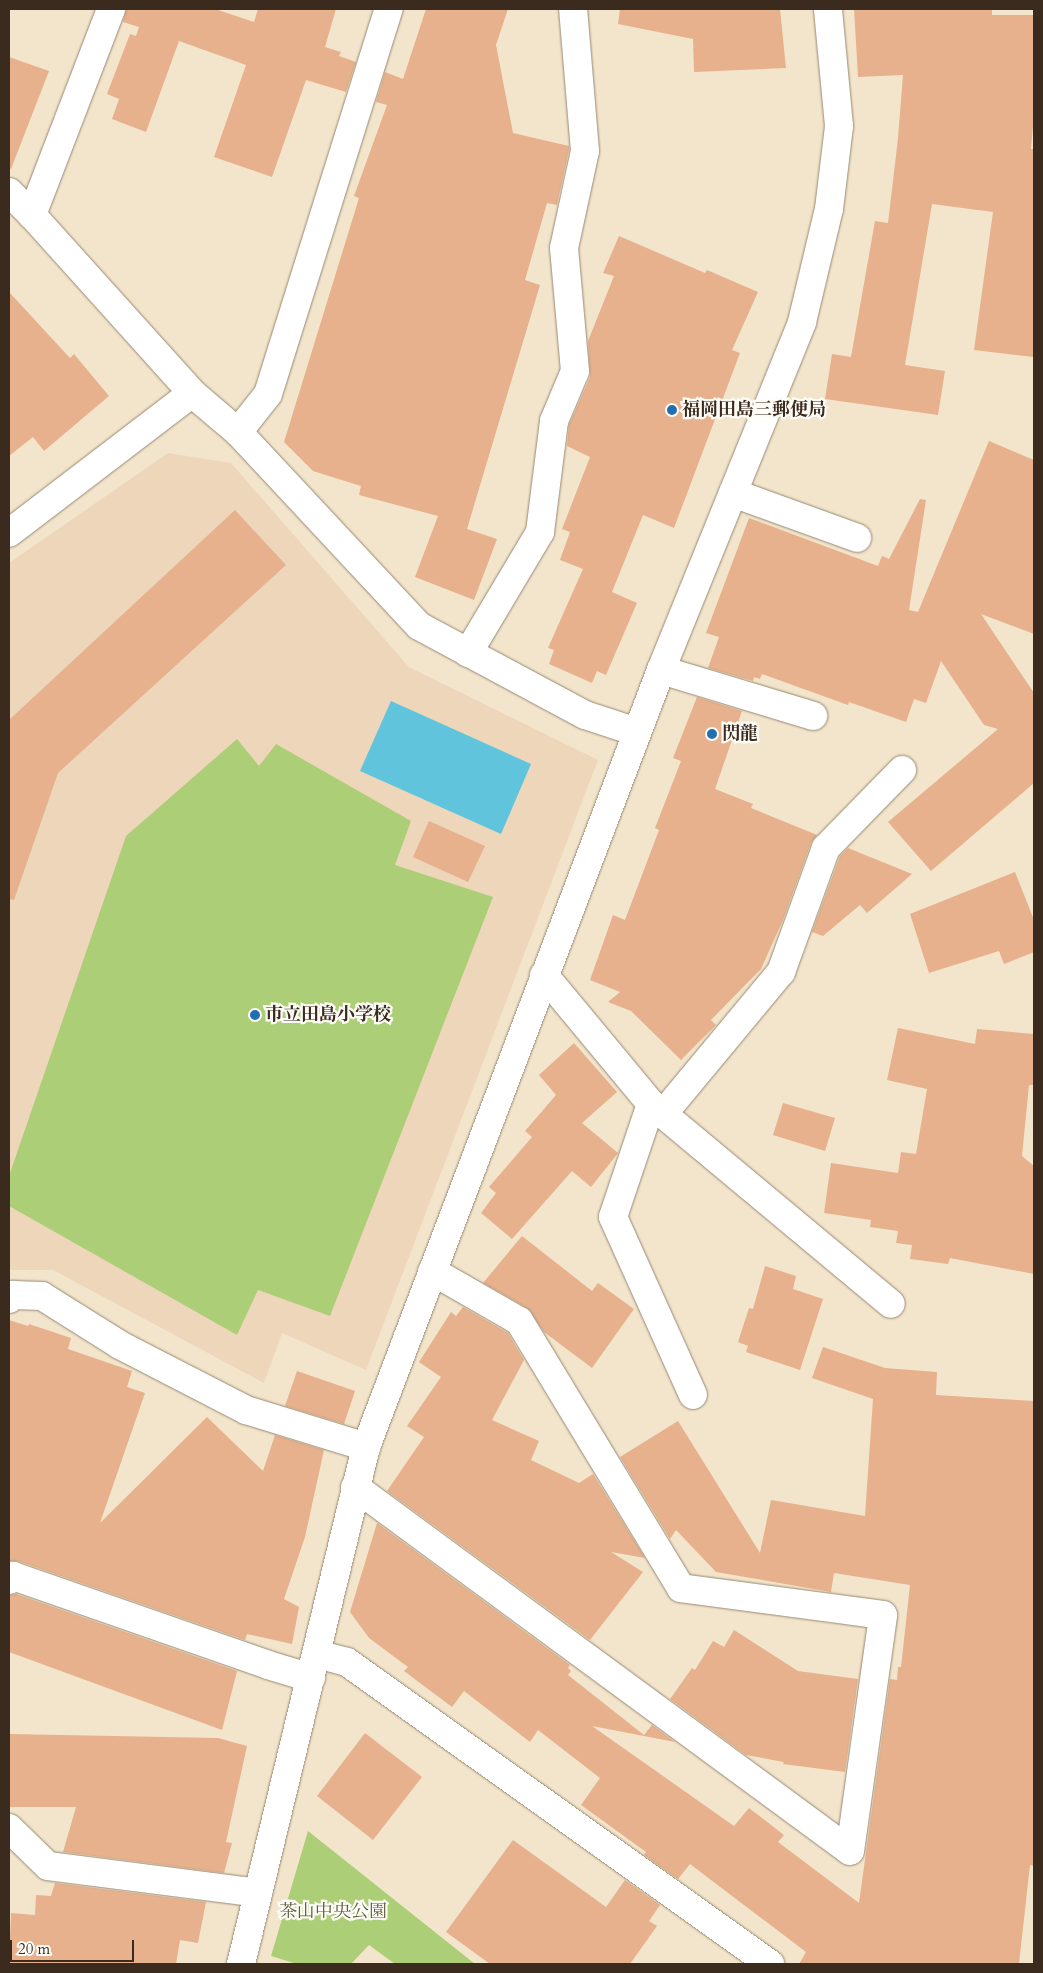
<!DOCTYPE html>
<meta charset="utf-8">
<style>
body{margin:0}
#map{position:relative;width:1043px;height:1973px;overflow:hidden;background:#f3e5cb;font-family:Cardo,"Noto Serif JP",serif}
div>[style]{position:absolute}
.built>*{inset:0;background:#eed6bb}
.green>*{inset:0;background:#acce77}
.water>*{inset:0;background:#5fc4dc}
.building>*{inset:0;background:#e6b18c}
.roads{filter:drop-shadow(0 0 1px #978874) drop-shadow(0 0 1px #978874)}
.minor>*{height:28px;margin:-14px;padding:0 14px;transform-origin:14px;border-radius:14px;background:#fff}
.dots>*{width:14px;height:14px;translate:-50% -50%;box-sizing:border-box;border:2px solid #fdfcf7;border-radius:50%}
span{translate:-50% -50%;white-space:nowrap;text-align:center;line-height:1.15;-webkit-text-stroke:4.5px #fdfcf7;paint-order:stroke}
.poi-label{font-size:18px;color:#3b2a1e;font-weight:700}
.left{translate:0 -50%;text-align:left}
.park-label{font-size:18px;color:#5d5b39}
.frame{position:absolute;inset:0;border:10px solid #3b2a1e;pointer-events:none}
.scale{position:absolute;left:10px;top:1940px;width:124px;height:22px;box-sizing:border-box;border:2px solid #3b2a1e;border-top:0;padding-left:6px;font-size:15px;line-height:18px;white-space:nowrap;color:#3b2a1e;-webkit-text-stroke:4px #fdfcf7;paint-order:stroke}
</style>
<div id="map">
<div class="built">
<div style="clip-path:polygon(168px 453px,231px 463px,409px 667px,598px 760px,366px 1370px,282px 1333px,264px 1383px,53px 1270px,9px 1270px,9px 563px)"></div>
</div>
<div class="green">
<div style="clip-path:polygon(237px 739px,259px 766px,276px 744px,411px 821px,395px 865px,493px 897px,330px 1316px,258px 1290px,237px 1335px,9px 1206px,9px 1176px,126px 836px)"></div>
<div style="clip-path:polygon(308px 1831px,475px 1964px,395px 1964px,369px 1945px,351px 1964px,297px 1964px,271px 1956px)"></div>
</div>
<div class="water">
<div style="clip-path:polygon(391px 701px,531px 764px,501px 834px,360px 771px)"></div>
</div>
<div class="building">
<div style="clip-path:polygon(126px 9px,215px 9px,254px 22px,258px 9px,336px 9px,325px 47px,341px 52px,339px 56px,356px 62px,346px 92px,306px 80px,272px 177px,214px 157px,246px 65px,179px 41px,146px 132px,112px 119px,119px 99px,107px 94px,130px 34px,136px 36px,139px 27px,123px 22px)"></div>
<div style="clip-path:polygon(426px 9px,508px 9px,496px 45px,513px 133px,569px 146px,569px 150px,557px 205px,547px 203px,525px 280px,540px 285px,467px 529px,497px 539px,474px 600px,415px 577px,438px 516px,359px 495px,361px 486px,313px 471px,284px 442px,359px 198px,354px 196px,387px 105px,376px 102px,385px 72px,403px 79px)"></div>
<div style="clip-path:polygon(620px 9px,780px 9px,786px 68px,694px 72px,693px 39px,618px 24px)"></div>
<div style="clip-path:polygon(854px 9px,992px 9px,992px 15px,1034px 15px,1034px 114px,1031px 149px,1034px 149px,1034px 357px,974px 350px,993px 212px,932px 204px,905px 365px,945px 371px,938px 415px,825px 399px,832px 354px,851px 357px,875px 221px,888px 223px,898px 138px,903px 75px,858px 77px)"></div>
<div style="clip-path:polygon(9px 57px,49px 71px,11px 169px,9px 168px)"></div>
<div style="clip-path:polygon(619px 236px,705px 273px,707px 270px,758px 292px,732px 350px,740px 353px,674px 528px,643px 515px,612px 592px,637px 603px,606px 675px,597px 671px,592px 683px,549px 664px,554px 650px,548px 648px,583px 569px,560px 560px,570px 532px,562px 529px,590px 457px,567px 446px,569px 425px,590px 377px,588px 341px,614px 276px,603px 273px)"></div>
<div style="clip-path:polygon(9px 292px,70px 358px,74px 354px,109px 396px,44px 451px,33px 437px,9px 456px)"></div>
<div style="clip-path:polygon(989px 441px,1034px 460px,1034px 634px,981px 614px,1034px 693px,1034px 783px,931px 871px,888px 822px,998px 729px,984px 725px,941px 661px,926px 703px,914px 699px,906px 722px,849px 702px,848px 705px,762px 674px,760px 679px,754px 677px,753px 681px,708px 668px,719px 637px,706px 633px,749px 518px,878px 566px,882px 556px,889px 559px,920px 499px,926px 500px,909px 610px,918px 612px)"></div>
<div style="clip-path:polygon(235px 510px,286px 565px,58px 773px,14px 900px,9px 899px,9px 720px)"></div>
<div style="clip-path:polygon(697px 697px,742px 711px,715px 789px,753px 804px,751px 808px,817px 835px,811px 843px,783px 920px,761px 969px,711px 1020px,716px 1025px,681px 1060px,631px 1011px,608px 1002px,620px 992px,590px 980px,613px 915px,625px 920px,659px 830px,655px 828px,681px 761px,673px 758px)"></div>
<div style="clip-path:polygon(429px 821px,485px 846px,468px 882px,413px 857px)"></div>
<div style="clip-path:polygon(848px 848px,912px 874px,867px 913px,860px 905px,823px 936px,812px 932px,840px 856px)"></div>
<div style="clip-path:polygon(1015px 872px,1034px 920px,1034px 952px,1004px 964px,999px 951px,929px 973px,910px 914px)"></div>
<div style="clip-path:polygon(898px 1028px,975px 1044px,977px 1029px,1034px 1034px,1034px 1085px,1029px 1085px,1022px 1156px,1034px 1166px,1034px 1274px,950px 1258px,948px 1264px,910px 1259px,912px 1245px,896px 1243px,898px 1231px,870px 1227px,871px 1220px,824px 1213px,831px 1163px,898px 1173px,901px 1152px,916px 1154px,927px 1089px,887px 1080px)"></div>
<div style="clip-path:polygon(574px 1043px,617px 1092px,582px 1123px,618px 1153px,591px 1187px,572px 1171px,512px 1239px,481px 1213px,496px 1193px,489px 1187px,532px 1137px,525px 1131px,556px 1095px,539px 1075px)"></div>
<div style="clip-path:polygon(783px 1103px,835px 1118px,825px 1151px,773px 1135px)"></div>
<div style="clip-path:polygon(522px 1236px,592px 1291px,598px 1283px,634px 1309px,592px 1368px,544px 1332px,527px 1308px,483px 1283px)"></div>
<div style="clip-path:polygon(765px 1266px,796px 1276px,793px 1289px,823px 1299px,800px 1370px,746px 1352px,748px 1346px,738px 1342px,749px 1308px,753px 1309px)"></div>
<div style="clip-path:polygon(463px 1307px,508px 1333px,524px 1360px,492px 1420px,539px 1441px,531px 1460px,579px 1483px,593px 1474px,645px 1558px,611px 1552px,643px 1572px,590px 1640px,387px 1491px,424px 1437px,407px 1426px,441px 1377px,419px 1362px,451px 1312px,456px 1316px)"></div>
<div style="clip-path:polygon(9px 1320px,28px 1326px,29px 1324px,71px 1338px,68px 1349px,132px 1371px,127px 1387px,145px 1393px,100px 1523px,207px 1417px,263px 1471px,275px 1435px,324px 1450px,305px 1537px,284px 1599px,299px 1607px,292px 1644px,247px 1634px,245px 1640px,18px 1561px,9px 1561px)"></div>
<div style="clip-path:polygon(823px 1347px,885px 1368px,937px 1372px,936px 1395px,1034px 1401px,1034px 1866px,1030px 1865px,1019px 1964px,799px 1964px,806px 1952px,690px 1864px,678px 1879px,644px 1855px,646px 1852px,581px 1805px,600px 1778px,538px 1730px,530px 1742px,464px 1691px,452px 1707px,404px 1671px,408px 1667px,369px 1638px,350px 1612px,377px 1523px,570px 1665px,568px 1668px,571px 1671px,568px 1675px,644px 1735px,652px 1725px,675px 1742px,592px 1726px,734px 1826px,749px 1808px,784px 1835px,778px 1842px,859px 1903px,890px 1679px,897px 1680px,898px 1667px,901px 1667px,910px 1585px,834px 1573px,831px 1592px,716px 1572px,676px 1530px,670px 1539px,620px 1457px,678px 1421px,760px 1553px,771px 1500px,865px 1516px,873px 1399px,812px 1378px)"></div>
<div style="clip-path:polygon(297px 1371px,355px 1391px,344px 1424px,285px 1406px)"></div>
<div style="clip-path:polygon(16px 1594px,237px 1671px,222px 1730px,9px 1652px,9px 1595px)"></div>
<div style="clip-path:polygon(734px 1630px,798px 1671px,858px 1679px,845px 1772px,783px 1764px,784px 1762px,746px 1755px,670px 1699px,692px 1668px,695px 1670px,713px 1641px,724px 1647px)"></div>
<div style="clip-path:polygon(365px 1733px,422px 1777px,373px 1840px,317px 1796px)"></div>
<div style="clip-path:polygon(9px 1734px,218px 1738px,247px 1746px,226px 1842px,232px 1843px,224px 1873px,63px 1852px,76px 1807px,9px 1807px)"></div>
<div style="clip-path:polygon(513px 1840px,606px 1907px,625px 1880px,660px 1905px,649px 1921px,657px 1926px,630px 1964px,490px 1964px,446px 1932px)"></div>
<div style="clip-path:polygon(55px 1883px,206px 1902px,198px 1943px,180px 1940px,176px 1964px,9px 1964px,11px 1913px,35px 1915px,36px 1895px,51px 1896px)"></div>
</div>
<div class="roads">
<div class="minor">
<div style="left:9px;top:192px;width:33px;rotate:45deg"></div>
<div style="left:32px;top:215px;width:239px;rotate:48deg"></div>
<div style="left:192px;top:393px;width:60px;rotate:40.3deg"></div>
<div style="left:238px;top:432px;width:265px;rotate:47deg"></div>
<div style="left:419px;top:626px;width:188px;rotate:28.2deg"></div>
<div style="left:585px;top:715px;width:55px;rotate:18.1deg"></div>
<div style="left:32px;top:215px;width:221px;rotate:-69deg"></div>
<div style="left:238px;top:432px;width:48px;rotate:-51.7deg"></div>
<div style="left:268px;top:394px;width:404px;rotate:-72.6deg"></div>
<div style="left:733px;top:493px;width:132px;rotate:19.9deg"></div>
<div style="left:9px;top:533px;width:230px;rotate:-37.4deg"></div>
<div style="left:468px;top:653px;width:141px;rotate:-59.2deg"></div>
<div style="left:540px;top:532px;width:112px;rotate:-82.8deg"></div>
<div style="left:554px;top:421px;width:54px;rotate:-67.2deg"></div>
<div style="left:575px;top:371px;width:123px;rotate:-95.1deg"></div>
<div style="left:564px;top:248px;width:99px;rotate:-77.8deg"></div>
<div style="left:585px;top:151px;width:143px;rotate:-94.8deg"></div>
<div style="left:661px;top:670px;width:159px;rotate:16.8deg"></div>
<div style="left:544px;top:975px;width:168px;rotate:50.3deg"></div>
<div style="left:651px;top:1104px;width:312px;rotate:39.8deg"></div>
<div style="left:651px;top:1104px;width:119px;rotate:108.6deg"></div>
<div style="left:613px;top:1217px;width:195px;rotate:65.8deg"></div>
<div style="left:663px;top:1114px;width:185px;rotate:-50.3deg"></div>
<div style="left:781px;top:972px;width:132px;rotate:-70.1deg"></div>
<div style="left:826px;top:848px;width:109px;rotate:-45.7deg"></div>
<div style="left:9px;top:1299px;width:6px;rotate:-45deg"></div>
<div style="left:13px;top:1295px;width:29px;rotate:2deg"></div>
<div style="left:42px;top:1296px;width:92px;rotate:32.1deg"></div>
<div style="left:120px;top:1345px;width:142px;rotate:27.3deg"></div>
<div style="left:246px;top:1410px;width:126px;rotate:17.1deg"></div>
<div style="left:355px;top:1487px;width:614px;rotate:36.33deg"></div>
<div style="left:850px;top:1851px;width:238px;rotate:-82deg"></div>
<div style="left:883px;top:1615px;width:204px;rotate:-172.4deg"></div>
<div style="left:681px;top:1588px;width:312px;rotate:-121.2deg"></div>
<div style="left:519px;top:1321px;width:100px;rotate:-150.1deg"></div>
<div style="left:9px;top:1580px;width:6px;rotate:-45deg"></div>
<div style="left:13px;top:1576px;width:270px;rotate:19.2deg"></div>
<div style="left:268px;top:1665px;width:45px;rotate:16.8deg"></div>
<div style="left:317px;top:1654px;width:31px;rotate:15deg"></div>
<div style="left:347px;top:1662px;width:520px;rotate:35.52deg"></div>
<div style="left:9px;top:1828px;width:54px;rotate:44.3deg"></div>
<div style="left:48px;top:1866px;width:212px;rotate:7.3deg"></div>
<div style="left:241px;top:1964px;width:532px;rotate:-76.41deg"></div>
<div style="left:366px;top:1447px;width:831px;rotate:-69.21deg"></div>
<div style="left:661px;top:670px;width:375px;rotate:-67.9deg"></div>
<div style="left:802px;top:322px;width:116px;rotate:-76.6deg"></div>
<div style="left:829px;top:209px;width:84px;rotate:-83.1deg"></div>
<div style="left:839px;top:126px;width:118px;rotate:-95.4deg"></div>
</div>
</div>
<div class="dots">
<div style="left:672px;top:410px;background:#1f6fb2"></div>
<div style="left:712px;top:734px;background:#1f6fb2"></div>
<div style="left:255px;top:1015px;background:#1f6fb2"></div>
</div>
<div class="poi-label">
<span class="left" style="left:682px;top:410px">福岡田島三郵便局</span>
<span class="left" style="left:722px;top:734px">閃龍</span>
<span class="left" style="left:265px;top:1015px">市立田島小学校</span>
</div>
<div class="park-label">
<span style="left:333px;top:1912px">茶山中央公園</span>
</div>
<div class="frame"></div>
<div class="scale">20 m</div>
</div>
